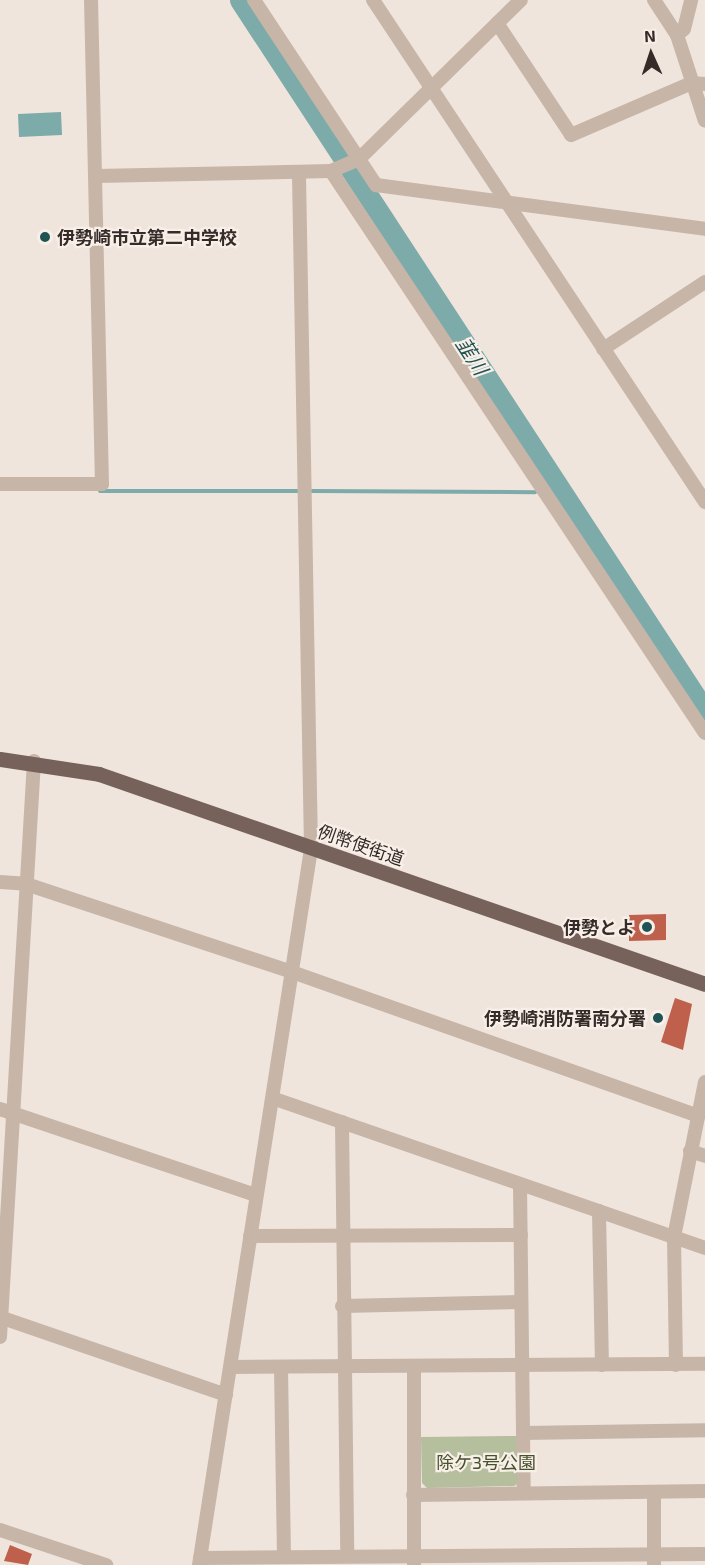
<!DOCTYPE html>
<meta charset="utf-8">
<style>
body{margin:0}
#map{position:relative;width:705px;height:1565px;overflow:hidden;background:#f0e5dc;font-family:"Exo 2","Noto Sans JP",sans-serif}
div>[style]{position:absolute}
.green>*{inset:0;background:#b5be9d}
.water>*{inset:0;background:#7dabaa}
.stream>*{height:4px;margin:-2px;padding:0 2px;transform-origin:2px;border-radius:2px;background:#7dabaa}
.river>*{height:21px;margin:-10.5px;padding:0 10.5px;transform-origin:10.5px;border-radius:10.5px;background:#7dabaa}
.building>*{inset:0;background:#be604c}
.minor>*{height:14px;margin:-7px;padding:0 7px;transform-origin:7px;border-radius:7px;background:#c7b5a8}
.major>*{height:15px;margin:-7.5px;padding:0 7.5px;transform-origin:7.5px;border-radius:7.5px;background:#76625a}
.dots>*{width:16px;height:16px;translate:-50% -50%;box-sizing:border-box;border:3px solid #f8efe8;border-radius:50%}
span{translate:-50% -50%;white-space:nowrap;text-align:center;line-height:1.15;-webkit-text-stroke:4.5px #f8efe8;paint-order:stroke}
.poi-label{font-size:18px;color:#352b28;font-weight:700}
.left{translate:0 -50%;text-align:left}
.right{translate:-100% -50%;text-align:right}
.street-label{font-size:18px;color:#352b28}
.park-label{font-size:18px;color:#46512d}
.water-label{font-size:20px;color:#205353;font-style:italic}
.north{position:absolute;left:621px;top:24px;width:60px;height:60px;-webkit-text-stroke:4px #f8efe8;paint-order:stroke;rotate:357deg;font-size:16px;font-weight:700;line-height:24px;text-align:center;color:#352b28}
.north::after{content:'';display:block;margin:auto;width:21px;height:27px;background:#352b28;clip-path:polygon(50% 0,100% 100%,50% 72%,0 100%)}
</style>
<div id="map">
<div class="green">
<div style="clip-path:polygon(518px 1436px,519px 1483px,514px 1486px,427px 1488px,422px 1483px,421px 1437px)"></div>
</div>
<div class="water">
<div style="clip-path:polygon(61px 112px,62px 135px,19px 137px,18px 114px)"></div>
</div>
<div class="stream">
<div style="left:548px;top:488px;width:9px;rotate:-21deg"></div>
<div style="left:100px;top:491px;width:200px"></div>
<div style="left:312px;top:491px;width:223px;rotate:0.3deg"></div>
</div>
<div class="river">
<div style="left:240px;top:0;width:850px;rotate:56.81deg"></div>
</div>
<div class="building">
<div style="clip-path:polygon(666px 914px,666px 940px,629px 941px,629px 915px)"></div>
<div style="clip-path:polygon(675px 998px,692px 1004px,683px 1050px,661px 1042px)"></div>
<div style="clip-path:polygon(10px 1545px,32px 1554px,28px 1565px,4px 1561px)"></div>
</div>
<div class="minor">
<div style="left:254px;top:0;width:222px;rotate:56.6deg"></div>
<div style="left:376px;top:185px;width:332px;rotate:7.6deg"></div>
<div style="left:373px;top:0;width:602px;rotate:56.52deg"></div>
<div style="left:654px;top:0;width:42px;rotate:56.7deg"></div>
<div style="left:677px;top:35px;width:90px;rotate:72deg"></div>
<div style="left:497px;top:23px;width:134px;rotate:56.5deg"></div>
<div style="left:571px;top:135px;width:132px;rotate:-23.3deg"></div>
<div style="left:692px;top:83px;width:13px;rotate:4deg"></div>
<div style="left:677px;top:35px;width:9px;rotate:-41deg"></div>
<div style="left:684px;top:29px;width:30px;rotate:-76deg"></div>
<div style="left:331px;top:171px;width:675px;rotate:56.36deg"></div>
<div style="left:96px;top:176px;width:235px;rotate:-1.2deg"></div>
<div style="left:331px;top:171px;width:30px;rotate:-23deg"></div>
<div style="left:359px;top:159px;width:227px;rotate:-44.5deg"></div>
<div style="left:603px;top:349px;width:122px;rotate:-33.3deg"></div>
<div style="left:0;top:484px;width:102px"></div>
<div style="left:102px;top:484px;width:484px;rotate:-91.3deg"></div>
<div style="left:0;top:882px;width:26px;rotate:4deg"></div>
<div style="left:26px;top:884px;width:280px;rotate:18.3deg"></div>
<div style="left:292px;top:972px;width:431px;rotate:19.5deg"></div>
<div style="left:275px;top:1099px;width:455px;rotate:19.1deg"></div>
<div style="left:0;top:1109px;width:270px;rotate:18.6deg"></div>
<div style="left:342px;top:1122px;width:433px;rotate:89.3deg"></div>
<div style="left:690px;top:1151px;width:16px;rotate:18deg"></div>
<div style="left:520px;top:1185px;width:307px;rotate:89.3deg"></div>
<div style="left:599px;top:1211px;width:154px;rotate:88.9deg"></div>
<div style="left:250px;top:1236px;width:271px;rotate:-0.2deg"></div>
<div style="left:342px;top:1306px;width:179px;rotate:-1.3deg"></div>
<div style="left:0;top:1317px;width:239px;rotate:19deg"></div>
<div style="left:0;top:1337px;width:577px;rotate:-86.62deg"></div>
<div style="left:676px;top:1365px;width:128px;rotate:-90.9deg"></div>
<div style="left:674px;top:1237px;width:158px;rotate:-78.7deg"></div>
<div style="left:414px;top:1366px;width:199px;rotate:90deg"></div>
<div style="left:231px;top:1367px;width:474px;rotate:-0.4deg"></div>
<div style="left:281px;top:1367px;width:189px;rotate:89.1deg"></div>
<div style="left:523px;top:1433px;width:182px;rotate:-0.9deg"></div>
<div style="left:654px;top:1492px;width:73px;rotate:90deg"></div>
<div style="left:413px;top:1495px;width:292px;rotate:-0.8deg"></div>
<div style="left:0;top:1530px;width:112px;rotate:18.3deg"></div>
<div style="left:200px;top:1558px;width:505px;rotate:-0.45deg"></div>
<div style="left:199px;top:1565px;width:725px;rotate:-81.11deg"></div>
<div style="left:311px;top:849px;width:676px;rotate:-91.02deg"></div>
</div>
<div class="major">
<div style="left:0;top:759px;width:100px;rotate:8.6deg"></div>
<div style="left:99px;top:774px;width:641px;rotate:19.11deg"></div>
</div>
<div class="dots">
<div style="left:45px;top:237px;background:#205353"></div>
<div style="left:647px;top:927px;background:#205353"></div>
<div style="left:658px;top:1018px;background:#205353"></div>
</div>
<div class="poi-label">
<span class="left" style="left:57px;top:237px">伊勢崎市立第二中学校</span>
<span class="right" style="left:635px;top:927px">伊勢とよ</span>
<span class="right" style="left:646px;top:1018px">伊勢崎消防署南分署</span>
</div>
<div class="street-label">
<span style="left:361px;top:845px;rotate:19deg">例幣使街道</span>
</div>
<div class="park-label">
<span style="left:486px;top:1462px">除ケ3号公園</span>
</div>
<div class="water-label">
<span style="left:472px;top:356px;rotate:57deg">韮川</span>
</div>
<div class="north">N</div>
</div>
